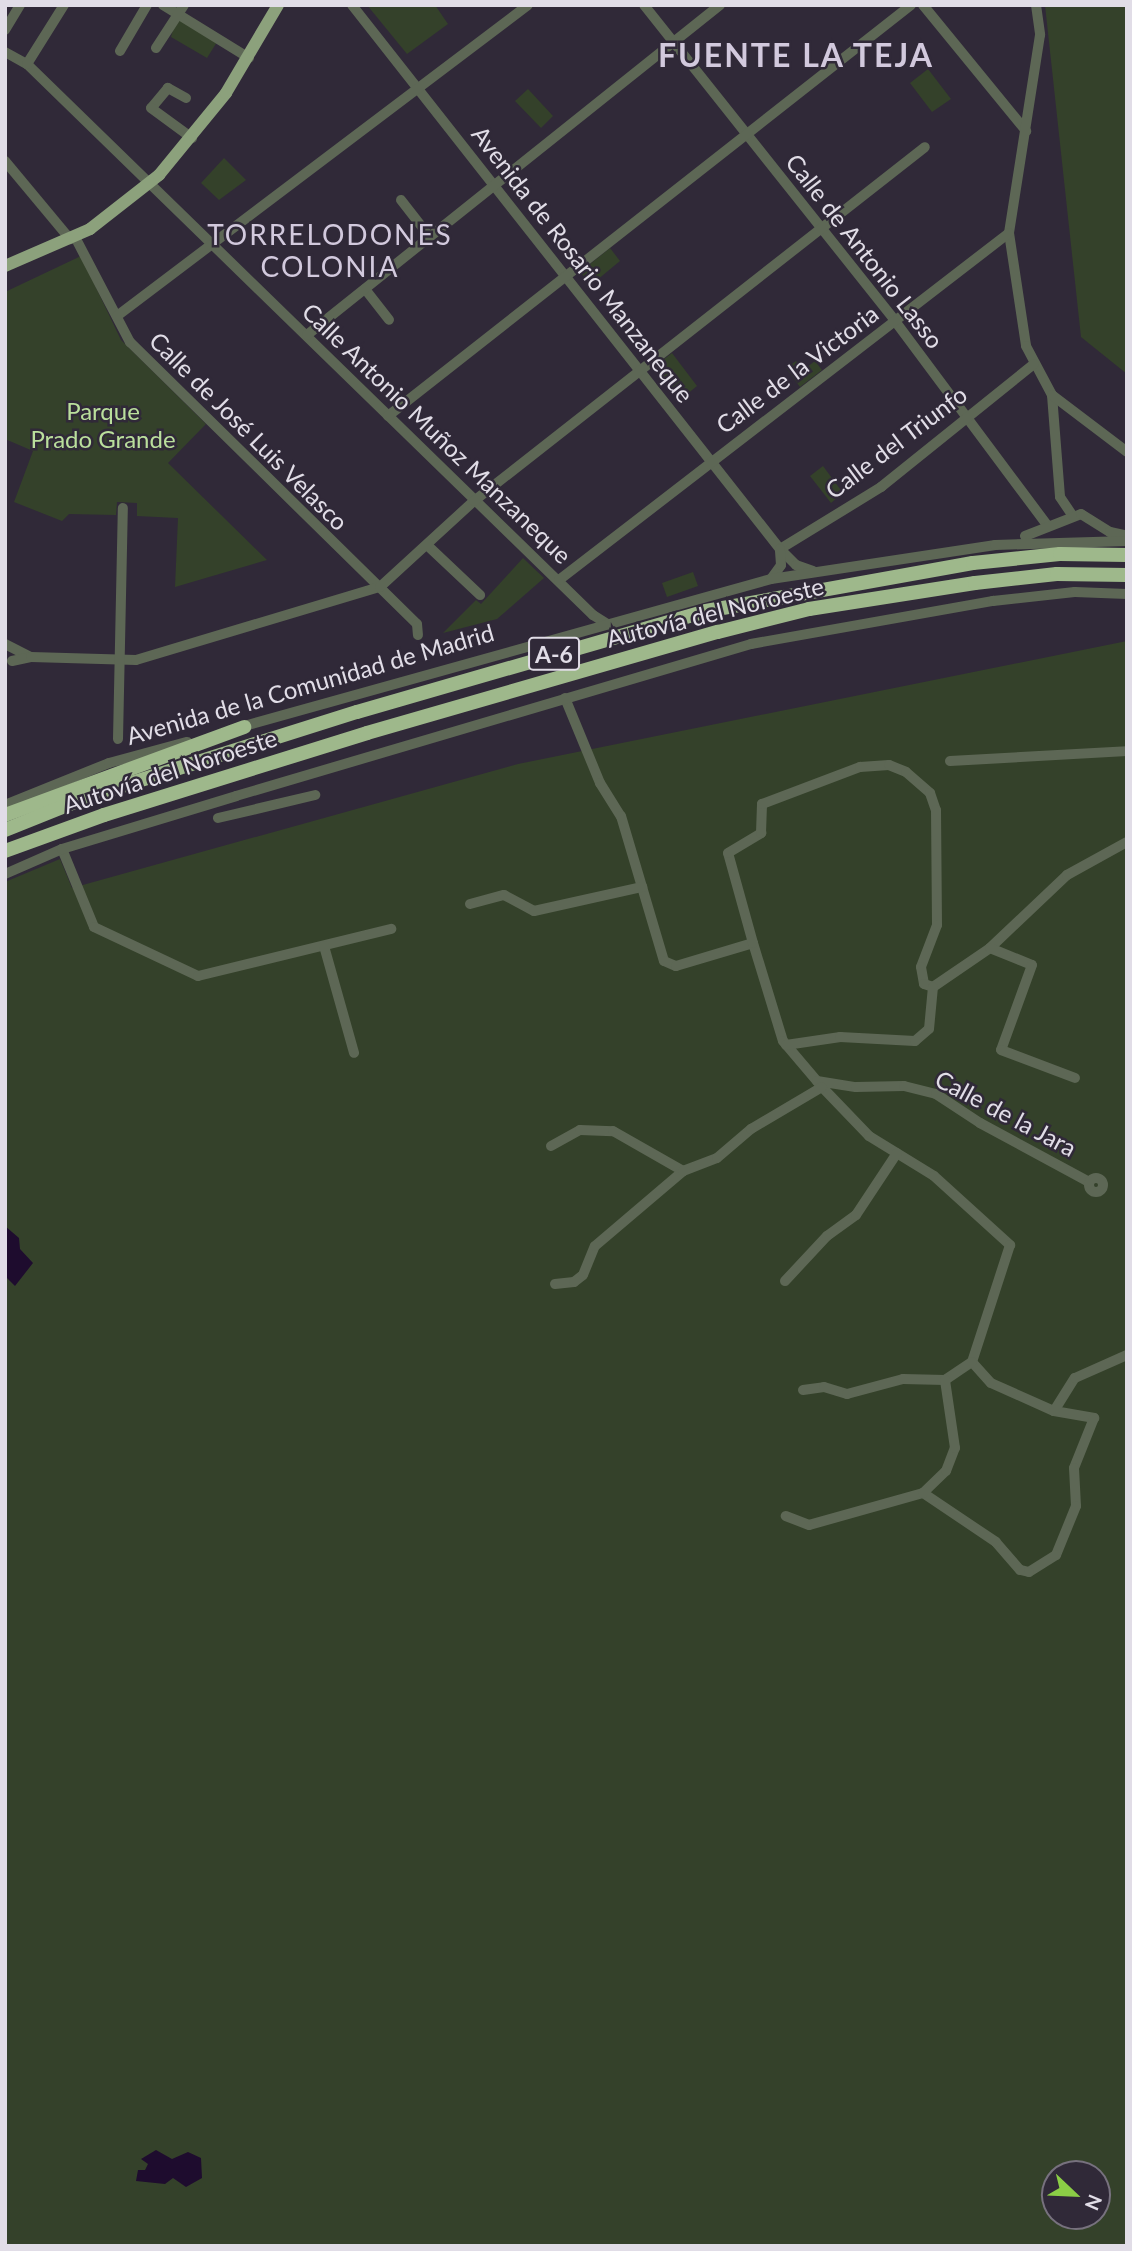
<!DOCTYPE html>
<meta charset="utf-8">
<style>
body{margin:0}
#map{position:relative;width:1132px;height:2251px;overflow:hidden;background:#302938;font-family:Lato,sans-serif}
div>[style]{position:absolute}
.green>*{inset:0;background:#34412a}
.water>*{inset:0;background:#1e0c2e}
.minor>*{height:10px;margin:-5px;padding:0 5px;transform-origin:5px;border-radius:5px;background:#5d6755}
.minor>.ring{margin:-5px;padding:0;box-sizing:content-box;background:none;border:10px solid #5d6755;border-radius:50%}
.major>*{height:12px;margin:-6px;padding:0 6px;transform-origin:6px;border-radius:6px;background:#8ca17c}
.highway>*{height:14px;margin:-7px;padding:0 7px;transform-origin:7px;border-radius:7px;background:#9eb88b}
span{translate:-50% -50%;white-space:nowrap;text-align:center;line-height:1.15;-webkit-text-stroke:5px #302938;paint-order:stroke}
.shield-label span{padding:2px 5px;background:#302938;border:2px solid;border-radius:5px;-webkit-text-stroke-width:0}
.shield-label{font-size:23px;color:#e1dde7;font-weight:700}
.street-label{font-size:24px;color:#e1dde7}
.park-label{font-size:24px;color:#badf9c}
.quarter-label{font-size:28px;color:#d2c9dd;letter-spacing:2px}
.district-label{font-size:32px;color:#d2c9dd;font-weight:700;letter-spacing:2px}
.frame{position:absolute;inset:0;border:7px solid #e1dde7;pointer-events:none}
.north{position:absolute;left:1041px;top:2160px;width:70px;height:70px;box-sizing:border-box;background:#302938;border:2px solid #77717e;border-radius:50%;rotate:113deg;font-size:19px;font-weight:700;line-height:28px;text-align:center;color:#e1dde7}
.north::after{content:'';display:block;margin:auto;width:24px;height:32px;background:#8bce46;clip-path:polygon(50% 0,100% 100%,50% 72%,0 100%)}
</style>
<div id="map">
<div class="green">
<div style="clip-path:polygon(367px 5px,435px 5px,448px 24px,407px 54px)"></div>
<div style="clip-path:polygon(1045px 5px,1127px 5px,1127px 374px,1081px 337px)"></div>
<div style="clip-path:polygon(176px 18px,217px 42px,207px 58px,171px 37px)"></div>
<div style="clip-path:polygon(928px 69px,951px 99px,932px 112px,910px 83px)"></div>
<div style="clip-path:polygon(528px 89px,553px 116px,541px 128px,515px 101px)"></div>
<div style="clip-path:polygon(224px 158px,246px 180px,219px 200px,201px 183px)"></div>
<div style="clip-path:polygon(610px 248px,620px 261px,591px 285px,580px 272px)"></div>
<div style="clip-path:polygon(81px 256px,121px 340px,206px 424px,168px 463px,267px 560px,175px 587px,178px 518px,137px 516px,137px 503px,117px 502px,116px 515px,69px 514px,62px 521px,14px 502px,33px 451px,5px 439px,5px 292px)"></div>
<div style="clip-path:polygon(672px 353px,697px 386px,681px 399px,655px 366px)"></div>
<div style="clip-path:polygon(796px 361px,803px 370px,815px 361px,822px 370px,800px 387px,786px 368px)"></div>
<div style="clip-path:polygon(823px 466px,843px 493px,831px 503px,810px 476px)"></div>
<div style="clip-path:polygon(523px 558px,544px 578px,497px 619px,443px 633px,476px 600px,481px 604px)"></div>
<div style="clip-path:polygon(693px 572px,698px 586px,667px 597px,662px 583px)"></div>
<div style="clip-path:polygon(evenodd,1127px 641px,1127px 2246px,5px 2246px,5px 882px,60px 859px,72px 888px,518px 764px,1127px 641px,1055px 2174px,1097px 2174px,1097px 2216px,1055px 2216px,1055px 2174px)"></div>
</div>
<div class="water">
<div style="clip-path:polygon(5px 1226px,19px 1238px,20px 1249px,33px 1263px,15px 1286px,5px 1276px)"></div>
<div style="clip-path:polygon(156px 2150px,172px 2159px,188px 2152px,201px 2158px,202px 2178px,186px 2187px,173px 2178px,165px 2184px,136px 2181px,138px 2170px,145px 2170px,148px 2164px,141px 2159px)"></div>
</div>
<div class="minor">
<div style="left:163px;top:5px;width:101px;rotate:31.6deg"></div>
<div style="left:352px;top:5px;width:692px;rotate:51.81deg"></div>
<div style="left:780px;top:549px;width:23px;rotate:45deg"></div>
<div style="left:796px;top:565px;width:18px;rotate:19deg"></div>
<div style="left:644px;top:5px;width:404px;rotate:51.5deg"></div>
<div style="left:895px;top:321px;width:256px;rotate:53.3deg"></div>
<div style="left:923px;top:5px;width:163px;rotate:50.7deg"></div>
<div style="left:1036px;top:5px;width:30px;rotate:82deg"></div>
<div style="left:1040px;top:35px;width:200px;rotate:98.9deg"></div>
<div style="left:1009px;top:233px;width:114px;rotate:81.4deg"></div>
<div style="left:1026px;top:346px;width:55px;rotate:62deg"></div>
<div style="left:1052px;top:395px;width:102px;rotate:85.5deg"></div>
<div style="left:1060px;top:497px;width:22px;rotate:56deg"></div>
<div style="left:5px;top:30px;width:29px;rotate:-59deg"></div>
<div style="left:156px;top:48px;width:51px;rotate:-56.9deg"></div>
<div style="left:120px;top:51px;width:53px;rotate:-59.6deg"></div>
<div style="left:5px;top:52px;width:25px;rotate:29deg"></div>
<div style="left:27px;top:64px;width:790px;rotate:44.23deg"></div>
<div style="left:593px;top:615px;width:15px;rotate:32deg"></div>
<div style="left:27px;top:64px;width:70px;rotate:-57.9deg"></div>
<div style="left:186px;top:98px;width:21px;rotate:-151deg"></div>
<div style="left:168px;top:88px;width:26px;rotate:130deg"></div>
<div style="left:151px;top:108px;width:51px;rotate:36.2deg"></div>
<div style="left:5px;top:161px;width:102px;rotate:50.2deg"></div>
<div style="left:401px;top:200px;width:46px;rotate:52.1deg"></div>
<div style="left:75px;top:237px;width:119px;rotate:62.4deg"></div>
<div style="left:130px;top:342px;width:402px;rotate:44.5deg"></div>
<div style="left:417px;top:624px;width:11px;rotate:85deg"></div>
<div style="left:365px;top:289px;width:39px;rotate:52deg"></div>
<div style="left:117px;top:316px;width:515px;rotate:-37.11deg"></div>
<div style="left:307px;top:335px;width:529px;rotate:-38.63deg"></div>
<div style="left:1052px;top:395px;width:94px;rotate:37.2deg"></div>
<div style="left:388px;top:416px;width:665px;rotate:-38.16deg"></div>
<div style="left:1025px;top:536px;width:60px;rotate:-21.4deg"></div>
<div style="left:1081px;top:514px;width:34px;rotate:32deg"></div>
<div style="left:1110px;top:532px;width:14px;rotate:12deg"></div>
<div style="left:427px;top:545px;width:73px;rotate:43.3deg"></div>
<div style="left:780px;top:549px;width:119px;rotate:-31.5deg"></div>
<div style="left:881px;top:487px;width:196px;rotate:-38.8deg"></div>
<div style="left:771px;top:579px;width:17px;rotate:-54deg"></div>
<div style="left:781px;top:565px;width:16px;rotate:-94deg"></div>
<div style="left:559px;top:580px;width:568px;rotate:-37.64deg"></div>
<div style="left:5px;top:644px;width:27px;rotate:27deg"></div>
<div style="left:12px;top:661px;width:19px;rotate:-12deg"></div>
<div style="left:31px;top:657px;width:105px;rotate:1.6deg"></div>
<div style="left:136px;top:660px;width:255px;rotate:-16.7deg"></div>
<div style="left:380px;top:587px;width:127px;rotate:-42.5deg"></div>
<div style="left:474px;top:501px;width:573px;rotate:-38.13deg"></div>
<div style="left:565px;top:698px;width:92px;rotate:67.6deg"></div>
<div style="left:600px;top:783px;width:39px;rotate:58deg"></div>
<div style="left:621px;top:816px;width:151px;rotate:73.5deg"></div>
<div style="left:664px;top:961px;width:13px;rotate:23deg"></div>
<div style="left:676px;top:966px;width:80px;rotate:-16.6deg"></div>
<div style="left:753px;top:943px;width:102px;rotate:73deg"></div>
<div style="left:783px;top:1041px;width:60px;rotate:49.7deg"></div>
<div style="left:822px;top:1087px;width:68px;rotate:46.2deg"></div>
<div style="left:869px;top:1136px;width:76px;rotate:31.6deg"></div>
<div style="left:934px;top:1176px;width:103px;rotate:42.2deg"></div>
<div style="left:1010px;top:1245px;width:123px;rotate:108deg"></div>
<div style="left:972px;top:1362px;width:28px;rotate:48deg"></div>
<div style="left:991px;top:1383px;width:69px;rotate:24deg"></div>
<div style="left:1054px;top:1411px;width:41px;rotate:9.9deg"></div>
<div style="left:1094px;top:1418px;width:54px;rotate:111.8deg"></div>
<div style="left:1074px;top:1468px;width:38px;rotate:87deg"></div>
<div style="left:1076px;top:1506px;width:53px;rotate:112.2deg"></div>
<div style="left:1056px;top:1555px;width:32px;rotate:148deg"></div>
<div style="left:1029px;top:1572px;width:9px;rotate:-167deg"></div>
<div style="left:1020px;top:1570px;width:37px;rotate:-131deg"></div>
<div style="left:996px;top:1542px;width:88px;rotate:-146.1deg"></div>
<div style="left:923px;top:1493px;width:118px;rotate:164.3deg"></div>
<div style="left:809px;top:1525px;width:25px;rotate:-159deg"></div>
<div style="left:237px;top:728px;width:554px;rotate:-15.59deg"></div>
<div style="left:771px;top:579px;width:227px;rotate:-8.6deg"></div>
<div style="left:995px;top:545px;width:132px;rotate:-1.7deg"></div>
<div style="left:118px;top:739px;width:231px;rotate:-88.8deg"></div>
<div style="left:950px;top:761px;width:177px;rotate:-3.2deg"></div>
<div style="left:5px;top:805px;width:112px;rotate:-22deg"></div>
<div style="left:109px;top:763px;width:81px;rotate:-15.1deg"></div>
<div style="left:218px;top:818px;width:100px;rotate:-13.3deg"></div>
<div style="left:62px;top:849px;width:84px;rotate:67.7deg"></div>
<div style="left:94px;top:927px;width:115px;rotate:25.2deg"></div>
<div style="left:198px;top:976px;width:199px;rotate:-13.7deg"></div>
<div style="left:5px;top:874px;width:62px;rotate:-23.7deg"></div>
<div style="left:62px;top:849px;width:182px;rotate:-16.9deg"></div>
<div style="left:236px;top:796px;width:537px;rotate:-16.44deg"></div>
<div style="left:751px;top:644px;width:246px;rotate:-10.1deg"></div>
<div style="left:993px;top:601px;width:82px;rotate:-6.3deg"></div>
<div style="left:1075px;top:592px;width:52px;rotate:2.2deg"></div>
<div style="left:470px;top:904px;width:35px;rotate:-15deg"></div>
<div style="left:504px;top:895px;width:34px;rotate:28deg"></div>
<div style="left:534px;top:911px;width:111px;rotate:-12.5deg"></div>
<div style="left:753px;top:943px;width:93px;rotate:-105.5deg"></div>
<div style="left:728px;top:853px;width:39px;rotate:-31deg"></div>
<div style="left:761px;top:833px;width:29px;rotate:-88deg"></div>
<div style="left:762px;top:804px;width:105px;rotate:-20.7deg"></div>
<div style="left:860px;top:767px;width:29px;rotate:-4deg"></div>
<div style="left:889px;top:765px;width:18px;rotate:22deg"></div>
<div style="left:906px;top:772px;width:32px;rotate:41deg"></div>
<div style="left:930px;top:793px;width:18px;rotate:71deg"></div>
<div style="left:936px;top:810px;width:115px;rotate:89.5deg"></div>
<div style="left:937px;top:925px;width:45px;rotate:110.9deg"></div>
<div style="left:921px;top:967px;width:17px;rotate:80deg"></div>
<div style="left:924px;top:984px;width:9px;rotate:18deg"></div>
<div style="left:933px;top:987px;width:69px;rotate:-34.4deg"></div>
<div style="left:990px;top:948px;width:106px;rotate:-43.5deg"></div>
<div style="left:1067px;top:875px;width:68px;rotate:-28.8deg"></div>
<div style="left:324px;top:946px;width:111px;rotate:74.3deg"></div>
<div style="left:990px;top:948px;width:45px;rotate:22deg"></div>
<div style="left:1032px;top:965px;width:90px;rotate:110deg"></div>
<div style="left:1001px;top:1050px;width:79px;rotate:20.7deg"></div>
<div style="left:786px;top:1045px;width:55px;rotate:-8.4deg"></div>
<div style="left:840px;top:1037px;width:75px;rotate:3.1deg"></div>
<div style="left:915px;top:1041px;width:18px;rotate:-41deg"></div>
<div style="left:929px;top:1029px;width:42px;rotate:-84.6deg"></div>
<div style="left:817px;top:1081px;width:39px;rotate:9deg"></div>
<div style="left:856px;top:1087px;width:48px;rotate:-1.2deg"></div>
<div style="left:904px;top:1086px;width:33px;rotate:14deg"></div>
<div style="left:936px;top:1094px;width:53px;rotate:33.4deg"></div>
<div style="left:980px;top:1123px;width:124px;rotate:28.4deg"></div>
<div style="left:551px;top:1146px;width:33px;rotate:-29deg"></div>
<div style="left:580px;top:1130px;width:33px;rotate:2deg"></div>
<div style="left:613px;top:1131px;width:81px;rotate:29.7deg"></div>
<div class="ring" style="left:1089px;top:1178px;width:4px;height:4px"></div>
<div style="left:785px;top:1281px;width:62px;rotate:-47deg"></div>
<div style="left:827px;top:1236px;width:36px;rotate:-36deg"></div>
<div style="left:856px;top:1215px;width:74px;rotate:-56.5deg"></div>
<div style="left:555px;top:1284px;width:19px;rotate:-6deg"></div>
<div style="left:574px;top:1282px;width:11px;rotate:-38deg"></div>
<div style="left:583px;top:1275px;width:31px;rotate:-68deg"></div>
<div style="left:595px;top:1246px;width:116px;rotate:-40.4deg"></div>
<div style="left:683px;top:1171px;width:36px;rotate:-21deg"></div>
<div style="left:717px;top:1158px;width:45px;rotate:-40.5deg"></div>
<div style="left:751px;top:1129px;width:82px;rotate:-30.6deg"></div>
<div style="left:803px;top:1390px;width:21px;rotate:-8deg"></div>
<div style="left:824px;top:1387px;width:24px;rotate:17deg"></div>
<div style="left:847px;top:1394px;width:58px;rotate:-15deg"></div>
<div style="left:903px;top:1379px;width:42px;rotate:1.4deg"></div>
<div style="left:945px;top:1380px;width:32px;rotate:-34deg"></div>
<div style="left:1054px;top:1411px;width:39px;rotate:-58deg"></div>
<div style="left:1075px;top:1378px;width:57px;rotate:-23.9deg"></div>
<div style="left:923px;top:1493px;width:32px;rotate:-44deg"></div>
<div style="left:946px;top:1471px;width:25px;rotate:-69deg"></div>
<div style="left:955px;top:1448px;width:69px;rotate:-98.4deg"></div>
</div>
<div class="major">
<div style="left:5px;top:266px;width:93px;rotate:-23.5deg"></div>
<div style="left:90px;top:229px;width:88px;rotate:-38deg"></div>
<div style="left:159px;top:175px;width:106px;rotate:-50.7deg"></div>
<div style="left:226px;top:93px;width:102px;rotate:-59.4deg"></div>
</div>
<div class="highway">
<div style="left:5px;top:815px;width:255px;rotate:-20.2deg"></div>
<div style="left:5px;top:830px;width:88px;rotate:-21.9deg"></div>
<div style="left:87px;top:797px;width:283px;rotate:-17.5deg"></div>
<div style="left:357px;top:712px;width:363px;rotate:-16.1deg"></div>
<div style="left:706px;top:611px;width:271px;rotate:-10.2deg"></div>
<div style="left:973px;top:563px;width:87px;rotate:-5.9deg"></div>
<div style="left:1060px;top:554px;width:67px;rotate:0.9deg"></div>
<div style="left:5px;top:851px;width:105px;rotate:-20deg"></div>
<div style="left:104px;top:815px;width:275px;rotate:-17.3deg"></div>
<div style="left:367px;top:733px;width:365px;rotate:-16.1deg"></div>
<div style="left:718px;top:632px;width:94px;rotate:-14.2deg"></div>
<div style="left:809px;top:609px;width:168px;rotate:-8.9deg"></div>
<div style="left:975px;top:583px;width:82px;rotate:-6.3deg"></div>
<div style="left:1057px;top:574px;width:70px;rotate:0.8deg"></div>
</div>
<div class="shield-label">
<span style="left:554px;top:654px">A-6</span>
</div>
<div class="street-label">
<span style="left:865px;top:251px;rotate:52deg">Calle de Antonio Lasso</span>
<span style="left:583px;top:264px;rotate:52deg">Avenida de Rosario Manzaneque</span>
<span style="left:797px;top:369px;rotate:-37deg">Calle de la Victoria</span>
<span style="left:249px;top:431px;rotate:45deg">Calle de José Luis Velasco</span>
<span style="left:437px;top:433px;rotate:44deg">Calle Antonio Muñoz Manzaneque</span>
<span style="left:896px;top:442px;rotate:-37deg">Calle del Triunfo</span>
<span style="left:715px;top:612px;rotate:-14deg">Autovía del Noroeste</span>
<span style="left:310px;top:684px;rotate:-16deg">Avenida de la Comunidad de Madrid</span>
<span style="left:170px;top:771px;rotate:-18deg">Autovía del Noroeste</span>
<span style="left:1006px;top:1113px;rotate:28deg">Calle de la Jara</span>
</div>
<div class="park-label">
<span style="left:103px;top:425px">Parque<br>Prado Grande</span>
</div>
<div class="quarter-label">
<span style="left:330px;top:250px">TORRELODONES<br>COLONIA</span>
</div>
<div class="district-label">
<span style="left:796px;top:55px">FUENTE LA TEJA</span>
</div>
<div class="frame"></div>
<div class="north">N</div>
</div>
